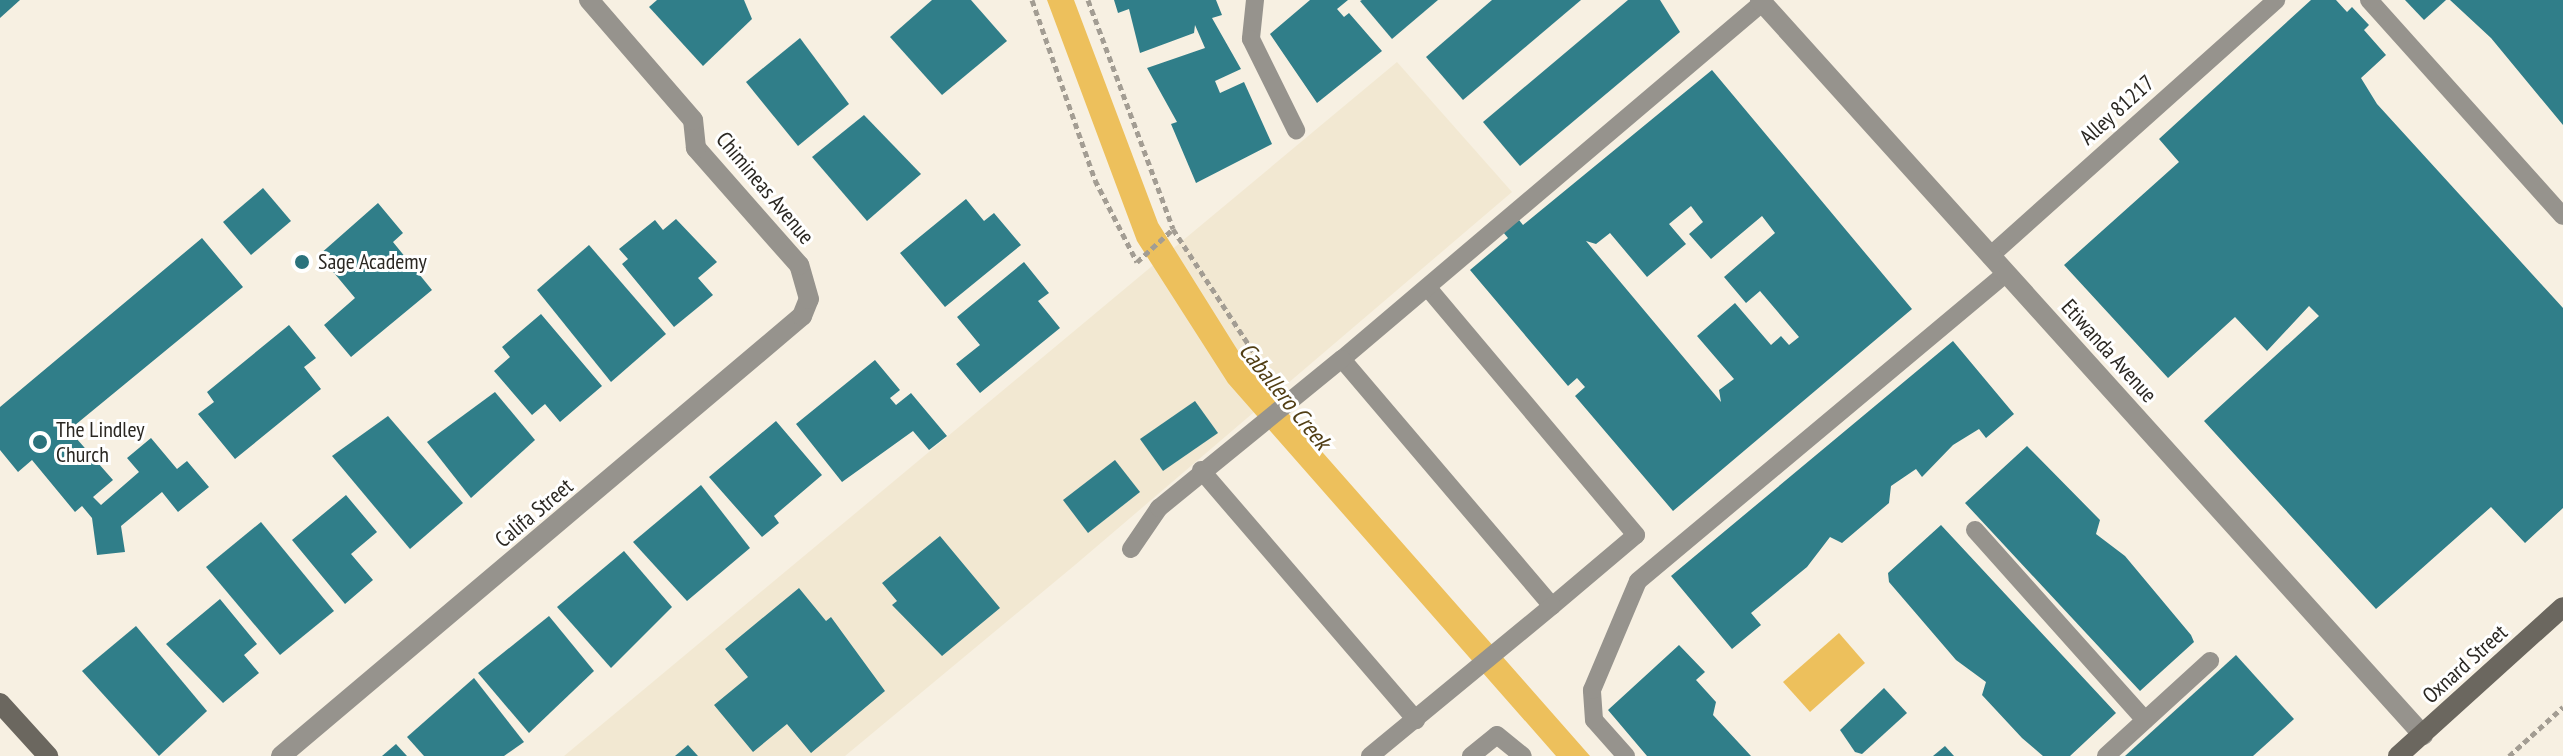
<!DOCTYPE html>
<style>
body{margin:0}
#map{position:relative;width:2563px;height:756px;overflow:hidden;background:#f7f0e2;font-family:"PT Sans Narrow",sans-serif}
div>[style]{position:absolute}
.built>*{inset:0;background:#f2e8d2}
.water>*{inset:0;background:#edc05c}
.building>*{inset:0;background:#307e89}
.path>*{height:5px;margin-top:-2.5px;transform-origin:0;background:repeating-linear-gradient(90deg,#a39d93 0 6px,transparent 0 10px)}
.lane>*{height:18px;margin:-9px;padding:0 9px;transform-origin:9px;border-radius:9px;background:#96938d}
.street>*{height:20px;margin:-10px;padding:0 10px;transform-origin:10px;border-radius:10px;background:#96938d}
.secondary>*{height:20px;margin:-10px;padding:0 10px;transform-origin:10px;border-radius:10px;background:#6b675f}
.dots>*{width:22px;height:22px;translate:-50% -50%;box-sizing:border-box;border:4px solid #fff;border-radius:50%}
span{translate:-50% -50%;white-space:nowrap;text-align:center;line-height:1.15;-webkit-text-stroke:6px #fff;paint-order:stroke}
.street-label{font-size:22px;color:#2a2722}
.poi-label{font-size:22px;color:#2a2722}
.left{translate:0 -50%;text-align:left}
.water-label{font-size:24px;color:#513e14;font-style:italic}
</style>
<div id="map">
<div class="built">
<div style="clip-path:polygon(1397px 62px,1512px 192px,1075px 565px,845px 756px,564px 756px)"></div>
</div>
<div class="water">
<div style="clip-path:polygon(1047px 0,1074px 0,1158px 223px,1250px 370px,1590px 756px,1556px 756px,1228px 383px,1137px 241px)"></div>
<div style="clip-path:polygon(1839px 633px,1865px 663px,1810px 712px,1783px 682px)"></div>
</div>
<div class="building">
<div style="clip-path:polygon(0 0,20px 0,0 18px)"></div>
<div style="clip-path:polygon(657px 0,744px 0,752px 19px,703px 66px,649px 7px)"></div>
<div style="clip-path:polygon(932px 0,971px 0,1007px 41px,942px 95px,890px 37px)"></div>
<div style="clip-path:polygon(1114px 0,1216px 0,1222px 15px,1212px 18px,1241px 69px,1215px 81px,1220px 93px,1244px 82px,1272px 144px,1196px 183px,1171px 124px,1177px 122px,1147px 68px,1205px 48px,1195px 25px,1194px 33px,1140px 53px,1129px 9px,1118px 13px)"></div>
<div style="clip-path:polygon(1310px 0,1348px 0,1337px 9px,1344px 17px,1349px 13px,1382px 51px,1317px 103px,1270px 34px)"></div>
<div style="clip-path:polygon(1438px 0,1392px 39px,1360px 1px,1362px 0)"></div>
<div style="clip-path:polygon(1492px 0,1581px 0,1463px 100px,1426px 57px)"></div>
<div style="clip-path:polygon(1628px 0,1660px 0,1680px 32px,1520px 166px,1483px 122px)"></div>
<div style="clip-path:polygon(2311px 0,2336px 0,2347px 12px,2352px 7px,2369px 25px,2364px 30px,2386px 55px,2361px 78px,2377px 104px,2563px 308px,2563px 508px,2525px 543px,2491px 507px,2376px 609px,2204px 421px,2319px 316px,2309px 306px,2267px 351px,2235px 317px,2168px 378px,2064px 265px,2179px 162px,2159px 139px)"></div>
<div style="clip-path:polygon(2405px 0,2446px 0,2424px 20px)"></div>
<div style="clip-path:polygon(2450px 0,2563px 0,2563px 125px,2491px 38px)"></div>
<div style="clip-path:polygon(800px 38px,849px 104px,798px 146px,746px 82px)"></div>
<div style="clip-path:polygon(evenodd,1712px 70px,1912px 309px,1673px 511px,1575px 396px,1585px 387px,1577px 378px,1568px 386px,1470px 270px,1508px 238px,1503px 232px,1519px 220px,1523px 225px,1712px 70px,1691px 206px,1703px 222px,1689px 234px,1711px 259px,1762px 216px,1775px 233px,1724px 277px,1746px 303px,1760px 291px,1799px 337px,1789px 345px,1781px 336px,1771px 345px,1735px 303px,1697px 336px,1734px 379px,1719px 390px,1721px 402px,1586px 241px,1596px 244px,1610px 233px,1647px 277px,1686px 244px,1669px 224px,1691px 206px)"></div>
<div style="clip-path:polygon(864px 115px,921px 174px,867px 221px,812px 157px)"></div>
<div style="clip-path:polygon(263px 188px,291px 221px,251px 255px,223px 222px)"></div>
<div style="clip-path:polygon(966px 199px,984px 221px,994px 213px,1021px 245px,945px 307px,900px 253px)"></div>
<div style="clip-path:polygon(378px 203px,403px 233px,393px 242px,432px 290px,351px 357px,324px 325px,355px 298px,319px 255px)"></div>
<div style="clip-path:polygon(676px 219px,717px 262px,698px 278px,713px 295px,674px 327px,622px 264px,628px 259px,619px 249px,655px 220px,663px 230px)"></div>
<div style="clip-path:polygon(202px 238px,243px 287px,69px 430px,113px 480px,93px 497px,101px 505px,139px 472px,127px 458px,151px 438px,177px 469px,187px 461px,209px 487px,178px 512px,162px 492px,121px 526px,125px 552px,97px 555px,92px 518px,82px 506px,75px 512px,32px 460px,18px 472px,0 450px,0 407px)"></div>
<div style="clip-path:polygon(589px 245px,666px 334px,611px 382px,537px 290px)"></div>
<div style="clip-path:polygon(1024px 262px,1049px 293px,1038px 301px,1060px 328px,980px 393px,956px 364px,980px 345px,957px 317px)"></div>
<div style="clip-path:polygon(541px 314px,602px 386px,560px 422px,545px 404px,532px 415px,494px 371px,510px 357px,502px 347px)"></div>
<div style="clip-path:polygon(289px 325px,316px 358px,304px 367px,321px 389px,235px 459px,198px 414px,214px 402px,207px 392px)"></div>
<div style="clip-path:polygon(1953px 341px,2014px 414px,1986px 438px,1979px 429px,1953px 445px,1922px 477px,1916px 469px,1891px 486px,1889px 503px,1842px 543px,1830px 537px,1807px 567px,1751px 613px,1761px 625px,1732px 649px,1671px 576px)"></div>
<div style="clip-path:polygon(875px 360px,900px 390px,890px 398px,896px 405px,911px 393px,947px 436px,929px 450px,913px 431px,842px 482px,796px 424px)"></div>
<div style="clip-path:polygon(495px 392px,535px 440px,471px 498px,427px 442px)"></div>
<div style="clip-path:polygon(1195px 401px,1218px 433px,1163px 471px,1140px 439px)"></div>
<div style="clip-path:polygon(388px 416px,463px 503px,410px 549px,332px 456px)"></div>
<div style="clip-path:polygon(776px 421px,822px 475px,774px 516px,779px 523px,762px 537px,709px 477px)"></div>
<div style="clip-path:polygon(2027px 446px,2100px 520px,2096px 534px,2125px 556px,2191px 635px,2194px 642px,2140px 691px,1965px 503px)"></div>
<div style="clip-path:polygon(1115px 460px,1140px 492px,1088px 533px,1063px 500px)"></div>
<div style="clip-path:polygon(701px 485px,750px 548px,687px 601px,633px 542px)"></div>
<div style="clip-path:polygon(346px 495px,377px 532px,351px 554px,373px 580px,345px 604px,292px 540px)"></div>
<div style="clip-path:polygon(261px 522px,334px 611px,280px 655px,206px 567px)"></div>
<div style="clip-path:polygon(1941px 525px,2116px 713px,2070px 756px,2043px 756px,2022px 738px,1982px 695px,1986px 682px,1956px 660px,1889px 582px,1888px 573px)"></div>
<div style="clip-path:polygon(940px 536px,1000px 608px,942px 656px,892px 605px,897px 601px,882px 583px)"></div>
<div style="clip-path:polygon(624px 551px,672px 607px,611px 668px,557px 607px)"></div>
<div style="clip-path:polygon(799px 588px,826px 621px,831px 617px,885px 691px,811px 753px,787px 724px,753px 752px,714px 705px,748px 677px,725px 649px)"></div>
<div style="clip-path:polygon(220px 599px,257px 644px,244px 655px,259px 673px,223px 703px,166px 644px)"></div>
<div style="clip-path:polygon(549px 616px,594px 671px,529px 733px,478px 673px)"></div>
<div style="clip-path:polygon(136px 626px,207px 711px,159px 756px,82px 671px)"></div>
<div style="clip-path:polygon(1679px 645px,1705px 672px,1696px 680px,1716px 702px,1713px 715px,1751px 756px,1647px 756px,1608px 710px)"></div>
<div style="clip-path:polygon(2236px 655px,2294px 719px,2253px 756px,2125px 756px)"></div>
<div style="clip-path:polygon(474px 678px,524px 742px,504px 756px,424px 756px,407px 737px)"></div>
<div style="clip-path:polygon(1884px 688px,1907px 713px,1862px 754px,1855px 752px,1840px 730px)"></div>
<div style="clip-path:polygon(396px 744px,407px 756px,382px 756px)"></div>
<div style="clip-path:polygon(688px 745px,698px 756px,675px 756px)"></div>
<div style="clip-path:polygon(1945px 746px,1954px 756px,1933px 756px)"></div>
</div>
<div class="path">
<div style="left:1032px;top:0;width:191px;rotate:70.7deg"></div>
<div style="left:1095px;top:180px;width:92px;rotate:62.9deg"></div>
<div style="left:1137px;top:262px;width:49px;rotate:-42.5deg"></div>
<div style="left:1088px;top:0;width:244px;rotate:69.6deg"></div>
<div style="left:1173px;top:229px;width:183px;rotate:56.8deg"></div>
<div style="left:2509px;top:756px;width:73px;rotate:-42.2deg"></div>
</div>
<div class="lane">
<div style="left:1255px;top:0;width:39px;rotate:96deg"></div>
<div style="left:1251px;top:39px;width:102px;rotate:63.7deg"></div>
<div style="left:2369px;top:0;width:290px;rotate:48.1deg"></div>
<div style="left:1990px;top:256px;width:384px;rotate:-41.8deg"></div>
<div style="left:1428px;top:288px;width:323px;rotate:49.9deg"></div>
<div style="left:1636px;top:535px;width:110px;rotate:139.8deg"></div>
<div style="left:1552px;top:606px;width:324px;rotate:-130.4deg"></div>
<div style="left:1342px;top:359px;width:551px;rotate:-40.29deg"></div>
<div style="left:1201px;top:470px;width:330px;rotate:49.3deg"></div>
<div style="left:1975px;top:530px;width:255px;rotate:48.2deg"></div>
<div style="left:1131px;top:549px;width:50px;rotate:-55.7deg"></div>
<div style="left:1159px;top:508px;width:236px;rotate:-39.2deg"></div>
<div style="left:1370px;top:756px;width:236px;rotate:-39.5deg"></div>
<div style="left:1471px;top:756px;width:33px;rotate:-39deg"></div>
<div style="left:1497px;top:735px;width:33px;rotate:39deg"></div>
<div style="left:1626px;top:756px;width:48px;rotate:-131.6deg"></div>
<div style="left:1594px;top:720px;width:30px;rotate:-94deg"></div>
<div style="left:1592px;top:690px;width:118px;rotate:-67.1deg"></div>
<div style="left:1638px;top:581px;width:480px;rotate:-39.9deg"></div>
<div style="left:2106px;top:756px;width:141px;rotate:-42.4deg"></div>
</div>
<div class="street">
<div style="left:1760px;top:0;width:990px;rotate:47.95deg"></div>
<div style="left:281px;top:756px;width:682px;rotate:-40.18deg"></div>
<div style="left:802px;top:316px;width:18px;rotate:-68deg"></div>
<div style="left:809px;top:299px;width:35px;rotate:-106deg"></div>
<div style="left:799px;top:265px;width:156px;rotate:-131.4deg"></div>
<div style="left:696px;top:148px;width:28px;rotate:-96deg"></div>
<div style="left:693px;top:120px;width:159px;rotate:-130.9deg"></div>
</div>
<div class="secondary">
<div style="left:0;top:703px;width:72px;rotate:47.8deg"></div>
<div style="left:2398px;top:756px;width:222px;rotate:-42.1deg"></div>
</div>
<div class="dots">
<div style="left:302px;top:262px;background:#2a727c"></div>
<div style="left:40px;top:442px;background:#2a727c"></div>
</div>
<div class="street-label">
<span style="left:2117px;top:110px;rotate:-42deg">Alley 81217</span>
<span style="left:765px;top:188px;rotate:50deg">Chimineas Avenue</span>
<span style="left:2109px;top:351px;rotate:48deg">Etiwanda Avenue</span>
<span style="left:534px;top:513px;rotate:-40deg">Califa Street</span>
<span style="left:2465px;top:664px;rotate:-42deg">Oxnard Street</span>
</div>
<div class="poi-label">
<span class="left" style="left:318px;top:262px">Sage Academy</span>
<span class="left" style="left:56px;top:442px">The Lindley<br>Church</span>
</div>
<div class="water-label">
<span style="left:1285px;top:396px;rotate:51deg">Caballero Creek</span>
</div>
</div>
